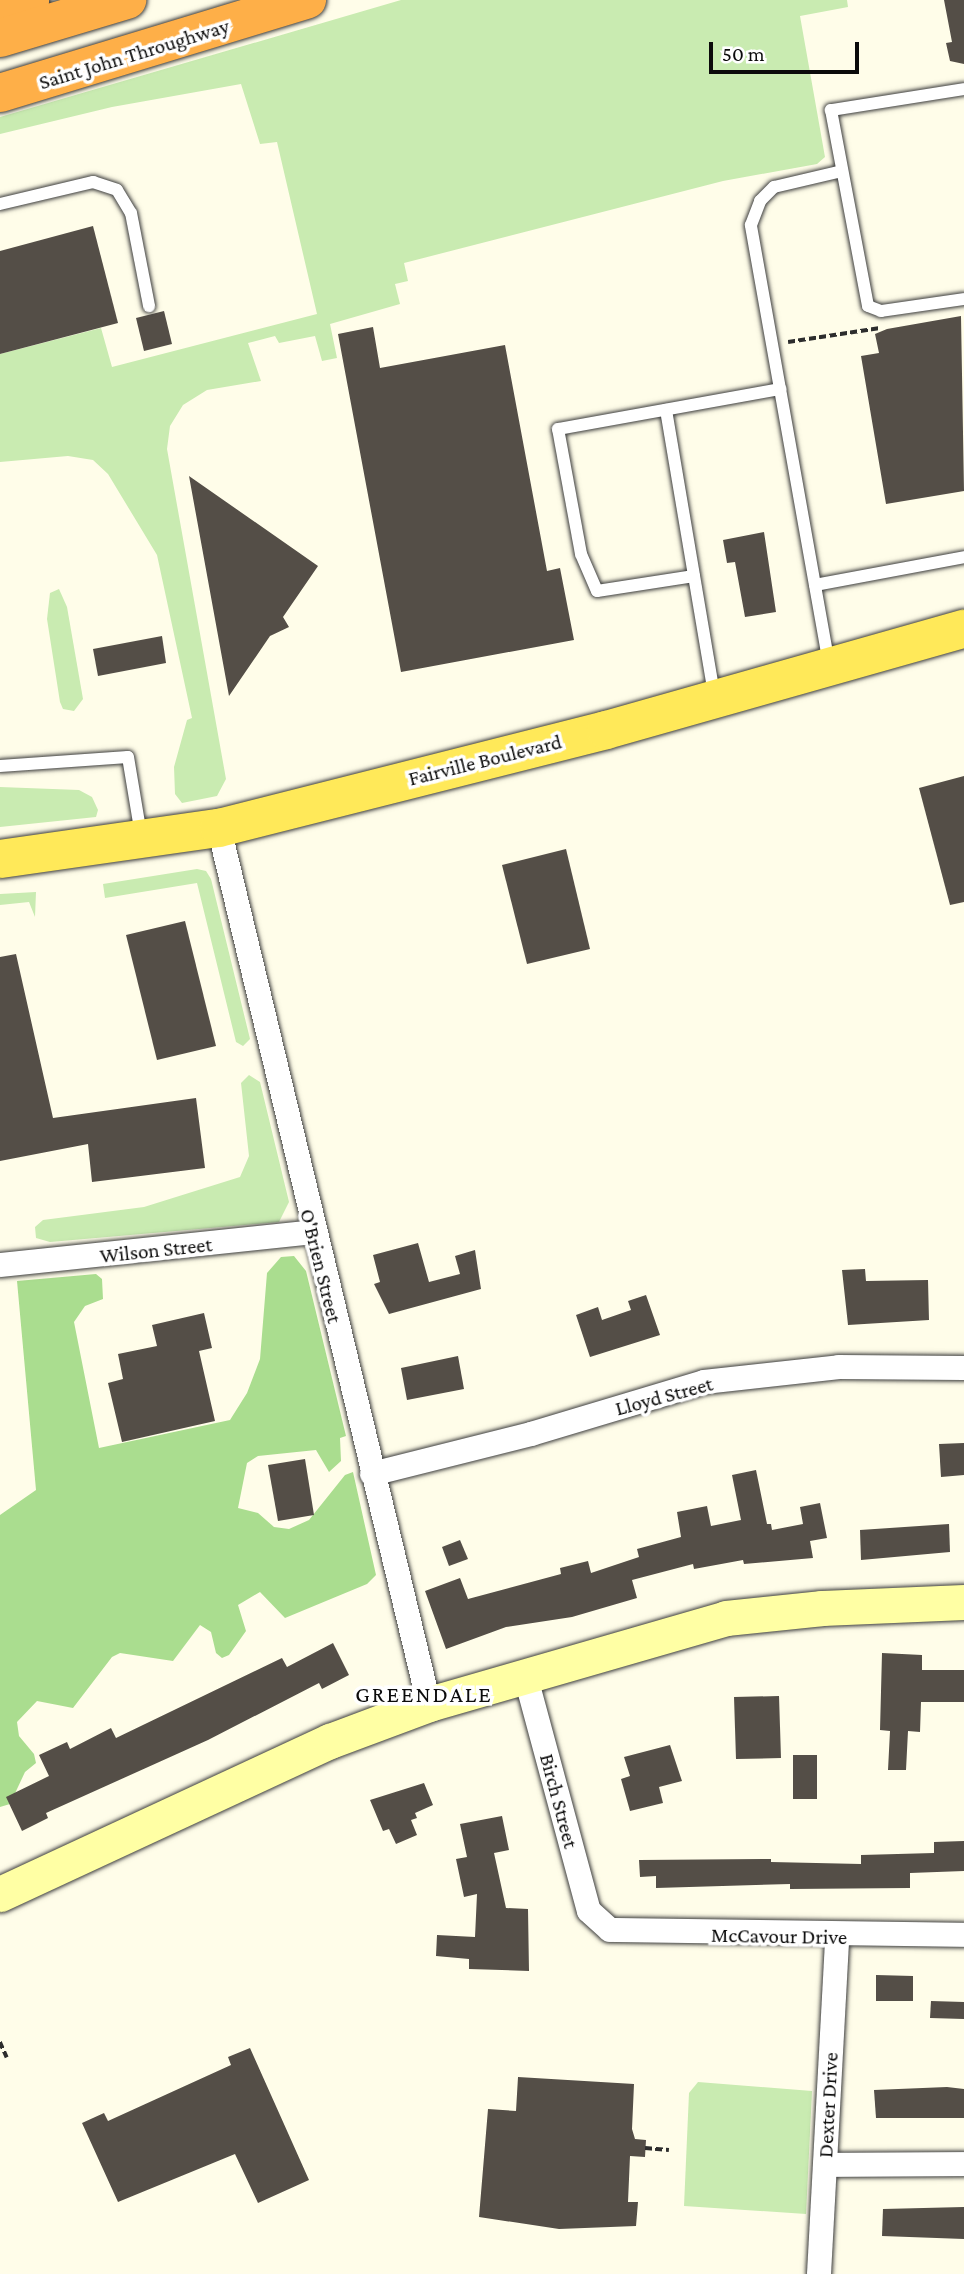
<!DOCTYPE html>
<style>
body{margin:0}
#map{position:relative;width:964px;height:2274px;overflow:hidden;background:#fffde9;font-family:"Crimson Pro",serif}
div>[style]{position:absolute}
.green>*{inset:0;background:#c9ebb1}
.forest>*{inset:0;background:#aadd8f}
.building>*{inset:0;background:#544e47}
.path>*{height:3.5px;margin-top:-1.75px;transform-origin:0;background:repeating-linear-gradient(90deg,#2d2d2d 0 7px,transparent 0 10.5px)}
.roads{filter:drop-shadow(0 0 2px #3e3e3e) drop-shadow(0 0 2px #3e3e3e)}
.service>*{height:12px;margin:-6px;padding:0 6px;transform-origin:6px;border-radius:6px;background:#fff}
.minor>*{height:24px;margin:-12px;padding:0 12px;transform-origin:12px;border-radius:12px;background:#fff}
.secondary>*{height:35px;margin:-17.5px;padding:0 17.5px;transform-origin:17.5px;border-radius:17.5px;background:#ffffa4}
.primary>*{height:38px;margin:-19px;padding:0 19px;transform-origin:19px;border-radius:19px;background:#ffe959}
.motorway>*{height:38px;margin:-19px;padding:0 19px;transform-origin:19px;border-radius:19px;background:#feaf48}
span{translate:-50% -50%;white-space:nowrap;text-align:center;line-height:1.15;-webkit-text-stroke:7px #fff;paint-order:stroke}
.street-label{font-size:21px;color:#0b0b0b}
.neighbourhood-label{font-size:23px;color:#0b0b0b;letter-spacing:2px}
.scale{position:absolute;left:709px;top:42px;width:150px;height:32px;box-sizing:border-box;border:4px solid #0b0b0b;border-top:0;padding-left:9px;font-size:21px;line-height:24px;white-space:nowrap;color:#0b0b0b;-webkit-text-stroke:5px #fff;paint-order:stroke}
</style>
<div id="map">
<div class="green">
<div style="clip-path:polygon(401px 0,847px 0,848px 7px,800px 16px,825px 157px,817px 164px,723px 181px,404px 263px,408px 281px,395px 284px,400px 304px,330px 324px,337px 358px,322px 361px,315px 336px,279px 343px,275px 336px,248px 343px,261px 381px,207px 390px,183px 405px,170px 426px,167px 449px,226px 779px,217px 796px,182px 803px,175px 794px,174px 767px,187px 720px,192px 718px,157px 555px,108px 474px,93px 460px,68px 456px,0 462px,0 354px,101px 328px,112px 367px,317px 314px,277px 142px,260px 144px,241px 84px,112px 107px,0 134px,0 117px)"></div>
<div style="clip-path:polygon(59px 589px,67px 607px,83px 699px,74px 711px,63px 709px,60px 702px,47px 619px,50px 593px)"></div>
<div style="clip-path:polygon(0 787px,79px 790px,92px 797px,98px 810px,96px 817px,0 827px)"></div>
<div style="clip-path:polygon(197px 869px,206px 871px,211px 879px,250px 1039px,243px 1046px,236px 1042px,197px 883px,105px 898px,103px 884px)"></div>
<div style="clip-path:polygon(36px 892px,35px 917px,29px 902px,0 905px,0 894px)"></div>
<div style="clip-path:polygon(249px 1075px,260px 1082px,289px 1202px,279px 1222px,50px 1242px,36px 1238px,35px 1227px,43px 1220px,144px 1207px,240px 1177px,249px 1156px,241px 1083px)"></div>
<div style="clip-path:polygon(698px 2082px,812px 2091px,806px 2214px,684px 2206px,689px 2093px)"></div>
</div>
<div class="forest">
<div style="clip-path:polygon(294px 1256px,306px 1271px,346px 1436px,340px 1438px,341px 1461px,329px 1472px,316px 1450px,258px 1456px,247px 1463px,238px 1508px,258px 1513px,274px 1527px,289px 1529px,309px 1520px,345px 1475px,353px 1472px,376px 1575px,367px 1584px,285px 1618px,260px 1592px,238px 1605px,246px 1631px,229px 1655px,222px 1658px,216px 1653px,211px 1632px,200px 1625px,173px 1661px,120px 1653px,112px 1657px,73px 1708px,37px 1701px,17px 1722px,19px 1736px,34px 1754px,36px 1763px,25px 1772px,10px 1804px,0 1807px,0 1515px,36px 1490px,17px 1281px,96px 1274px,102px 1279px,103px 1299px,85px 1306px,74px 1322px,99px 1448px,230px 1420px,247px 1393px,260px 1359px,267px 1273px,281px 1257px)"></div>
</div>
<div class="building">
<div style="clip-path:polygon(944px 0,964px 0,964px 64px,950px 61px,946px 43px,952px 42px)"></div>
<div style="clip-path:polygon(93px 226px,118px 323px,0 354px,0 251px)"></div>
<div style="clip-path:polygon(164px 311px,172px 344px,144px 351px,136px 318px)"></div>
<div style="clip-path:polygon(961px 316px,964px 491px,886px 504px,861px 356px,879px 353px,875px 334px,887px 329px)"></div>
<div style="clip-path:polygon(373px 327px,380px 368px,505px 345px,547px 571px,560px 568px,574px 640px,401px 672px,338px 334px)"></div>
<div style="clip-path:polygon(189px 476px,318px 566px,283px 617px,289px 627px,270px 636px,229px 696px)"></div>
<div style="clip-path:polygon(764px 532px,776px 612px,745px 617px,735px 562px,727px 563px,723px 540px)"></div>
<div style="clip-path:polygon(162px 636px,166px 663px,98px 676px,93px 649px)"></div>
<div style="clip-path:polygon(964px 776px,964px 902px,950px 905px,919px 788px)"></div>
<div style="clip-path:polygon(566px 849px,590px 949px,527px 964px,502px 865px)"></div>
<div style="clip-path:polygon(185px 921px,216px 1046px,157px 1060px,126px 935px)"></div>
<div style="clip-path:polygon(16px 954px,53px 1118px,196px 1098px,205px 1168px,92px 1182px,88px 1144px,0 1161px,0 957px)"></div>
<div style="clip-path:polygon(418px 1243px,429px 1282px,460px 1274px,455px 1256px,475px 1250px,481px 1289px,389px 1314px,374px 1284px,380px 1282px,373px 1255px)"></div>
<div style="clip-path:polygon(865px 1269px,866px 1281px,928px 1280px,929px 1320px,848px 1325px,842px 1270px)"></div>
<div style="clip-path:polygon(646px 1295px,660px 1335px,590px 1357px,576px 1315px,598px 1307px,602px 1320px,631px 1310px,628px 1301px)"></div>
<div style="clip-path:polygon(204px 1313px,212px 1348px,199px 1351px,215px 1421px,122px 1442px,108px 1383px,123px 1379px,118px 1354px,157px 1346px,152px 1325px)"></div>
<div style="clip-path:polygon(458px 1356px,464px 1389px,407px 1400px,401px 1368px)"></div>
<div style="clip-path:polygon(964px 1443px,964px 1475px,941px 1477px,939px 1444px)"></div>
<div style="clip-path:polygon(305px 1459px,314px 1515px,278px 1521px,268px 1465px)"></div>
<div style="clip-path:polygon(756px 1470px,767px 1524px,771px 1524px,772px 1530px,803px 1524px,800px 1507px,820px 1503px,827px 1538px,810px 1541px,813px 1558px,744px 1564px,743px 1560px,694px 1569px,693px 1564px,632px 1580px,637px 1598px,572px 1617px,506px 1627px,446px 1649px,425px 1591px,460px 1578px,468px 1599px,561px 1574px,560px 1568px,588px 1561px,591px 1573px,639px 1557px,637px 1549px,681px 1537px,677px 1512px,707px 1506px,711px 1526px,741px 1520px,732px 1475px)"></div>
<div style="clip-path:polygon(949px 1524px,950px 1552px,861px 1560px,860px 1530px)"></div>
<div style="clip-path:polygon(460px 1540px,468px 1559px,449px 1566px,442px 1547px)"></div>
<div style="clip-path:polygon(333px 1643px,349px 1675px,322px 1689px,319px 1683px,208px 1740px,46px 1813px,48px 1818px,22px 1831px,6px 1797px,49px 1776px,39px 1755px,67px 1742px,70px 1749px,111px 1728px,116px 1738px,282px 1658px,287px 1667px)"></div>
<div style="clip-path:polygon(882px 1653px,922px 1655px,922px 1670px,964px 1670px,964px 1702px,921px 1702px,920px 1732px,908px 1731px,906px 1770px,888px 1770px,890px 1731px,880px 1730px)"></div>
<div style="clip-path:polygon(779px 1696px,781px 1758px,736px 1759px,734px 1697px)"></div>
<div style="clip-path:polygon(670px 1745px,682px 1781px,659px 1787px,663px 1803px,630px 1811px,621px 1779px,630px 1776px,624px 1757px)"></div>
<div style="clip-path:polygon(793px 1755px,817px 1755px,817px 1799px,793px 1799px)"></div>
<div style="clip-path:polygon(424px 1783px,433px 1805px,415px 1813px,417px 1818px,411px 1820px,417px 1835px,396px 1844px,389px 1829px,383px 1831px,370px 1800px)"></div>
<div style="clip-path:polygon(502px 1816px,509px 1850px,494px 1853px,506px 1908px,528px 1909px,529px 1971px,469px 1969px,469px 1959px,436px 1956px,437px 1935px,475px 1937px,477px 1894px,464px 1897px,456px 1859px,467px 1857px,460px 1824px)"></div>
<div style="clip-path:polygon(964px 1841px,964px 1871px,910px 1873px,910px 1888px,790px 1889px,790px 1884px,656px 1888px,656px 1876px,640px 1877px,639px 1860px,771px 1859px,771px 1862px,861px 1864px,861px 1855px,934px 1853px,934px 1842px)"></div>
<div style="clip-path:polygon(876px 1975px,913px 1976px,913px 2001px,876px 2001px)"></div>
<div style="clip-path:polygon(931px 2001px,964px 2002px,964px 2019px,930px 2018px)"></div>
<div style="clip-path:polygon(250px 2048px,309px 2180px,258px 2203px,235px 2154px,118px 2202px,82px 2123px,104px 2113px,108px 2121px,231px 2065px,228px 2057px)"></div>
<div style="clip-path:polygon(518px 2077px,634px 2084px,632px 2129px,635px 2139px,646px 2140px,645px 2157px,630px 2156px,628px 2202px,638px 2202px,636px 2226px,559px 2229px,479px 2217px,488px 2109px,516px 2111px)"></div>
<div style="clip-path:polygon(947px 2087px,964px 2089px,964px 2118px,876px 2118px,874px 2090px)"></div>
<div style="clip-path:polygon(964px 2207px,964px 2239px,882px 2236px,883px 2209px)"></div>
</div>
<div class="path">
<div style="left:788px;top:342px;width:93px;rotate:-8.7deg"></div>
<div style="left:0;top:2042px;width:17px;rotate:66deg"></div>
<div style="left:645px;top:2148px;width:24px;rotate:5deg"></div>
</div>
<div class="roads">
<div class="service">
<div style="left:964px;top:89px;width:135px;rotate:171deg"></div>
<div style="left:831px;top:110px;width:199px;rotate:79.3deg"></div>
<div style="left:868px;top:306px;width:14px;rotate:21deg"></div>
<div style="left:881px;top:311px;width:84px;rotate:-8.2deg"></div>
<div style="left:0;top:204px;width:96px;rotate:-13.3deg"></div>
<div style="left:93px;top:182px;width:25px;rotate:18deg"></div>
<div style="left:117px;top:190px;width:27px;rotate:59deg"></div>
<div style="left:131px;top:213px;width:95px;rotate:79deg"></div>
<div style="left:666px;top:410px;width:288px;rotate:80.4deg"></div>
<div style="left:694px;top:576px;width:98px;rotate:171.2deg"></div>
<div style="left:597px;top:591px;width:40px;rotate:-113.4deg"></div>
<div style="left:581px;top:554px;width:127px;rotate:-100.4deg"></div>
<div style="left:558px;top:429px;width:226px;rotate:-10.2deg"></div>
<div style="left:815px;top:585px;width:152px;rotate:-10.6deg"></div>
<div style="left:829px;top:664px;width:446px;rotate:-100.1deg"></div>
<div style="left:751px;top:225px;width:26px;rotate:-69deg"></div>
<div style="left:760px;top:201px;width:20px;rotate:-45deg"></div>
<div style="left:774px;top:187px;width:70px;rotate:-13.2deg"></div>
<div style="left:0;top:766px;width:128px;rotate:-4deg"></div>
<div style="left:128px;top:757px;width:79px;rotate:80.5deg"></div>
</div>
<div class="minor">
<div style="left:219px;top:828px;width:901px;rotate:76.52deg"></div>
<div style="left:0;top:1265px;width:315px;rotate:-6deg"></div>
<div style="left:372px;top:1474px;width:164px;rotate:-14.1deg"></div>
<div style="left:531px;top:1434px;width:181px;rotate:-16.7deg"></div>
<div style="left:704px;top:1382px;width:136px;rotate:-6.3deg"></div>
<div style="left:839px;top:1367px;width:125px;rotate:0.5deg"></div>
<div style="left:526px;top:1678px;width:241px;rotate:74.9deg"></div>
<div style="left:589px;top:1911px;width:28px;rotate:42deg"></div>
<div style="left:610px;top:1930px;width:354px;rotate:0.8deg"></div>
<div style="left:825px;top:2165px;width:139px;rotate:-0.4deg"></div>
<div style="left:819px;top:2274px;width:337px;rotate:-86.9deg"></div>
</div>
<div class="secondary">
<div style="left:0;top:1894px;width:364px;rotate:-24.9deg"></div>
<div style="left:330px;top:1741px;width:106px;rotate:-20.5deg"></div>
<div style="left:429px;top:1704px;width:309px;rotate:-16.1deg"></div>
<div style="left:726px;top:1618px;width:97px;rotate:-5.9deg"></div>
<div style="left:822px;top:1608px;width:142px;rotate:-2.4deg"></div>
</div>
<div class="primary">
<div style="left:0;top:859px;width:221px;rotate:-8.1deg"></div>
<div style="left:219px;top:828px;width:399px;rotate:-14.2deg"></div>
<div style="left:606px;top:730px;width:372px;rotate:-15.8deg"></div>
</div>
<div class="motorway">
<div style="left:0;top:7px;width:31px;rotate:-13deg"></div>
<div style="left:0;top:38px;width:133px;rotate:-16.7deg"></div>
<div style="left:0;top:93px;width:321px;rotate:-16.9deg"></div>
</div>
</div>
<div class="street-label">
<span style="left:134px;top:54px;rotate:-17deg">Saint John Throughway</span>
<span style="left:485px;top:760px;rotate:-14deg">Fairville Boulevard</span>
<span style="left:156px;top:1250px;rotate:-6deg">Wilson Street</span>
<span style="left:321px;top:1266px;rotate:76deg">O'Brien Street</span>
<span style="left:664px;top:1396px;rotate:-15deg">Lloyd Street</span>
<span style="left:559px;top:1801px;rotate:75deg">Birch Street</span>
<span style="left:779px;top:1936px;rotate:1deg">McCavour Drive</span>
<span style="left:828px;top:2105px;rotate:-87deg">Dexter Drive</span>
</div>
<div class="neighbourhood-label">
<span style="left:424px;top:1694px">GREENDALE</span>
</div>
<div class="scale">50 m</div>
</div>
